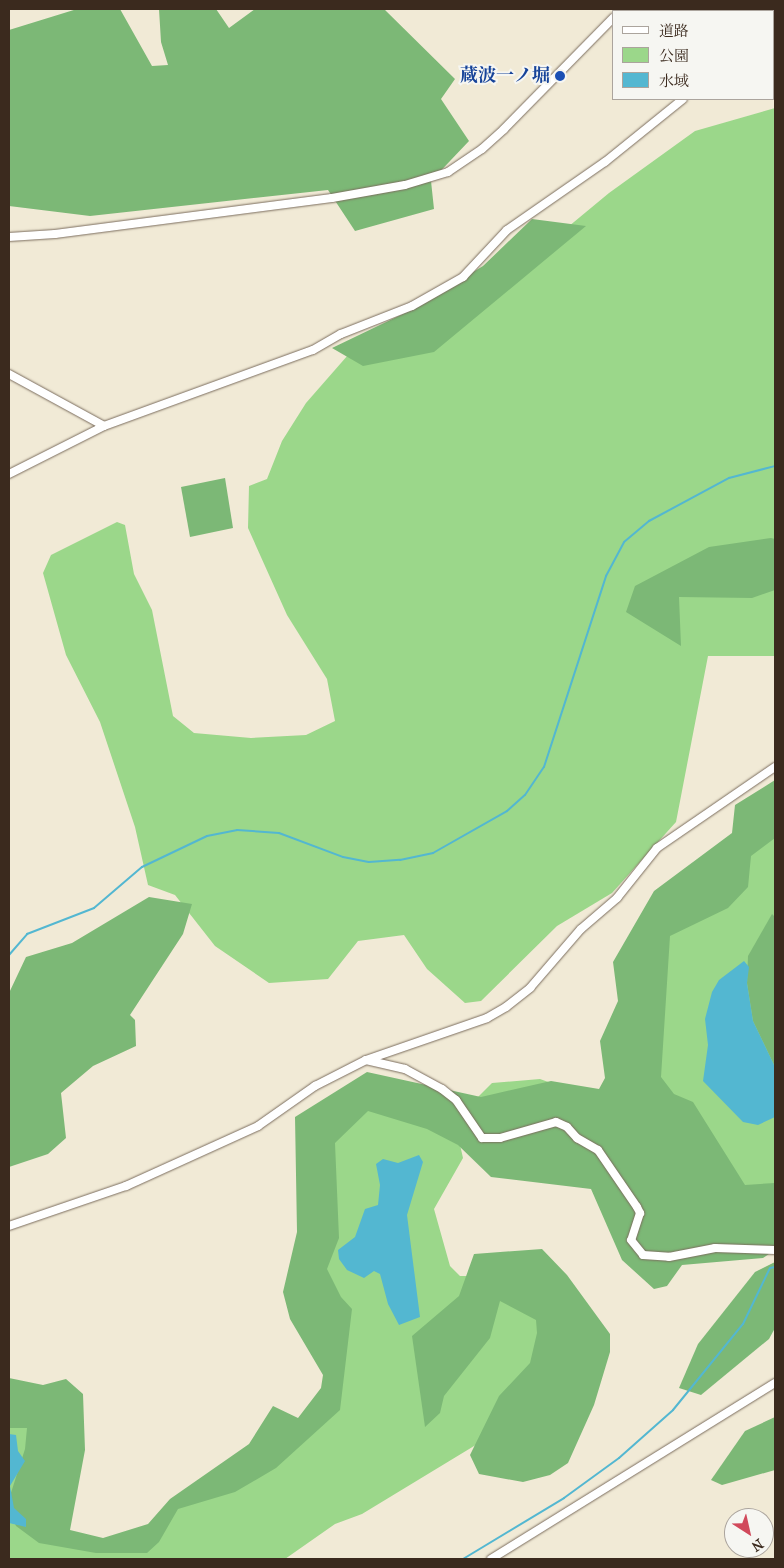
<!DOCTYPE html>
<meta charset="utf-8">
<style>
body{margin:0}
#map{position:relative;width:784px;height:1568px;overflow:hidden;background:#f1ead6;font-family:"IM FELL French Canon","Noto Serif JP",serif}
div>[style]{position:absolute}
.green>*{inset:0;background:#9bd78a}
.forest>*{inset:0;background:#7cb876}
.water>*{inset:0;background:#53b7d1}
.stream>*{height:2px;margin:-1px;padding:0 1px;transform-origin:1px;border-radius:1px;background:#53b7d1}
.roads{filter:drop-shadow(0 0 1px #7b6d5e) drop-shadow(0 0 1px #7b6d5e)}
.minor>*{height:8px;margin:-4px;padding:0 4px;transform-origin:4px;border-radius:4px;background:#fff}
.dots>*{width:14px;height:14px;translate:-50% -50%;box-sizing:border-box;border:2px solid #f6f6f2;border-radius:50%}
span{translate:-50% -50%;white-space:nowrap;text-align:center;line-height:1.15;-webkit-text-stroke:4px #f6f6f2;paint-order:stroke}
.transit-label{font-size:18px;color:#164399;font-weight:700}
.right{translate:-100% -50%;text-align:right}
.frame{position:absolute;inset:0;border:10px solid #3b2a1e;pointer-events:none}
.legend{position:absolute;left:612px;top:10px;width:162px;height:90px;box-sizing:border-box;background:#f6f6f2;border:1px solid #aba49d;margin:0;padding:6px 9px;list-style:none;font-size:15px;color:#3b2a1e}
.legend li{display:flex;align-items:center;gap:10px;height:25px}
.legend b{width:25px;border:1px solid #aba49d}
.north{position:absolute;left:724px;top:1508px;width:50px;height:50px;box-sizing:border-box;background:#f6f6f2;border:1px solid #aba49d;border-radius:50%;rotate:145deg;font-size:14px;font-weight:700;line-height:20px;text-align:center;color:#3b2a1e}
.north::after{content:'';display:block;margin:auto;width:18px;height:22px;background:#d1495b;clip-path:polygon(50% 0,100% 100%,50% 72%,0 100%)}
</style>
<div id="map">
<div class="green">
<div style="clip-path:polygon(775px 108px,775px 656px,708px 656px,676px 822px,612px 893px,557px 926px,481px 1001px,465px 1003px,427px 969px,404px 935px,358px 941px,328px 979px,269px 983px,215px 946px,175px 895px,148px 885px,135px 827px,100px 722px,66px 655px,43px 573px,51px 555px,117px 522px,125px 525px,134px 574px,152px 610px,173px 716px,194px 733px,251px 738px,306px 735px,335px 721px,327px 679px,287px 615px,248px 528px,249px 486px,267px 479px,282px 441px,306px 403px,348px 355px,545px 246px,609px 193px,695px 131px)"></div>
<div style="clip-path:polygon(775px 811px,775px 1224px,643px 1206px,468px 1107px,492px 1083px,540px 1079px,587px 1096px,609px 1085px,627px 948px)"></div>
<div style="clip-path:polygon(359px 1095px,456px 1127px,463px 1158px,434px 1209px,450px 1266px,460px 1276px,488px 1276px,538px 1316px,541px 1332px,531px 1366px,479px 1443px,362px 1514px,335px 1524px,285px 1559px,9px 1559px,9px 1417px,42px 1417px,50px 1533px,107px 1545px,148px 1536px,183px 1498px,328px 1401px,322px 1293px,327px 1127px)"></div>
</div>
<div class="forest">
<div style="clip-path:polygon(77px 9px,120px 9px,152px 66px,168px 65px,161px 42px,159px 9px,216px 9px,229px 28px,255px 9px,384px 9px,455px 79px,441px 99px,469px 141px,431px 181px,434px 209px,355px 231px,328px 190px,90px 216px,9px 206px,9px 30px)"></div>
<div style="clip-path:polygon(532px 219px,586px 226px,434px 352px,363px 366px,332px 348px,409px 311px,483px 266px)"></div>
<div style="clip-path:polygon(225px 478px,233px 528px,190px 537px,181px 487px)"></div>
<div style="clip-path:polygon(771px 538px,775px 539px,775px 590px,752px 598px,679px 597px,681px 646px,626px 612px,635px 586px,709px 547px)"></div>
<div style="clip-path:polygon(775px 780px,775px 838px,751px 856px,748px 887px,728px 908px,670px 936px,661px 1077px,674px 1094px,693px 1102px,745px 1185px,775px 1183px,775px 1250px,763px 1258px,682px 1265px,667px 1286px,654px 1289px,622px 1260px,591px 1189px,491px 1177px,458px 1145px,427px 1129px,368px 1111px,335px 1143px,339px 1238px,327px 1269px,341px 1297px,352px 1309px,340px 1410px,276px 1468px,235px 1492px,178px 1509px,159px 1542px,147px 1553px,96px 1553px,39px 1543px,16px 1526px,9px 1510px,9px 1499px,25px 1449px,27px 1428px,9px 1428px,9px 1378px,43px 1385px,66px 1379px,83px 1394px,85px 1450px,70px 1530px,103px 1538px,148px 1524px,170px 1499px,249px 1444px,273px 1406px,298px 1418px,321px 1388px,323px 1375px,290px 1319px,283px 1292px,297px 1232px,295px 1117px,367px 1072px,481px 1097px,551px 1081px,599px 1089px,605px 1078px,600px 1041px,618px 1001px,613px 962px,654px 891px,732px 833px,735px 805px)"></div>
<div style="clip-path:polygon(149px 897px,192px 904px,183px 934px,130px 1015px,135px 1020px,136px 1046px,93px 1066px,61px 1093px,66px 1138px,48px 1154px,9px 1167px,9px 993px,26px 957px,72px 943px)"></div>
<div style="clip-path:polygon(772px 914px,775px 917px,775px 1067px,753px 1021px,747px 983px,748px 956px)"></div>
<div style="clip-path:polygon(542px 1249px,567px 1275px,610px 1334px,610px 1352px,594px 1405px,568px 1463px,550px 1475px,523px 1482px,479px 1474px,470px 1455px,499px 1396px,530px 1363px,537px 1333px,536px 1320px,500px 1301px,490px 1338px,444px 1396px,440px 1413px,425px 1427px,412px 1336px,459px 1296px,474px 1254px)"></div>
<div style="clip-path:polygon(775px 1262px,775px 1328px,769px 1339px,701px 1395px,679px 1388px,698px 1344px,755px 1272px)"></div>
<div style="clip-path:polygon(775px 1417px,775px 1470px,722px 1485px,711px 1480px,745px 1431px)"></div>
</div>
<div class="water">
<div style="clip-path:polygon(744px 961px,749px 967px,747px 983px,753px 1021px,775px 1067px,775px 1117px,758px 1125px,743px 1122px,703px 1081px,708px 1045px,705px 1019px,712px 992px,719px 980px)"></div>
<div style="clip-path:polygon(419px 1155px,423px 1162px,407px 1215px,420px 1317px,399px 1325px,388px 1304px,380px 1274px,374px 1271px,364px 1278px,347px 1270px,339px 1259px,338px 1250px,355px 1237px,365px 1209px,378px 1205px,380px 1185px,376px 1164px,383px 1159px,398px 1163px)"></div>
<div style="clip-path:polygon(9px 1434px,16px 1435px,18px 1451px,25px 1461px,10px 1486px,14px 1508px,26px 1519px,26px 1527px,9px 1523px)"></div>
</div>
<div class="stream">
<div style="left:9px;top:955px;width:28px;rotate:-49deg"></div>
<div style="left:27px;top:934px;width:72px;rotate:-21.2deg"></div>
<div style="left:94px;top:908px;width:63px;rotate:-40.5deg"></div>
<div style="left:142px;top:867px;width:72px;rotate:-25.5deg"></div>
<div style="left:207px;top:836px;width:31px;rotate:-11deg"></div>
<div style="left:237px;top:830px;width:42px;rotate:4.1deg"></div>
<div style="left:279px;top:833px;width:68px;rotate:20.6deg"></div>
<div style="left:343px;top:857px;width:26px;rotate:11deg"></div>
<div style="left:369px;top:862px;width:31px;rotate:-4deg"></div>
<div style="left:400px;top:860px;width:34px;rotate:-12deg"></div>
<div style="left:433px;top:853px;width:85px;rotate:-29.6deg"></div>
<div style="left:507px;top:811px;width:24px;rotate:-42deg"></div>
<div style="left:525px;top:795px;width:34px;rotate:-56deg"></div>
<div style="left:544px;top:767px;width:201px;rotate:-72deg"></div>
<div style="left:606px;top:576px;width:38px;rotate:-62deg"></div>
<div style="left:624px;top:542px;width:33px;rotate:-40deg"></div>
<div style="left:649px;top:521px;width:91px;rotate:-28.3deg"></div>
<div style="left:729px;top:478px;width:48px;rotate:-14.6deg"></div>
<div style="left:463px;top:1559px;width:118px;rotate:-31.1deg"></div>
<div style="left:564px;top:1498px;width:68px;rotate:-36deg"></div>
<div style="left:619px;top:1458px;width:72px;rotate:-41.6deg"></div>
<div style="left:673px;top:1410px;width:111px;rotate:-50.9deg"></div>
<div style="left:743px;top:1324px;width:62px;rotate:-64.3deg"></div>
<div style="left:770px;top:1268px;width:5px;rotate:-11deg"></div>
</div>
<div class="roads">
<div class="minor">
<div style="left:620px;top:11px;width:3px;rotate:-45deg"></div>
<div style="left:773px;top:63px;width:2px"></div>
<div style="left:9px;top:237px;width:46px;rotate:-3.7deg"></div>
<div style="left:55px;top:234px;width:279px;rotate:-7.4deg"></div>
<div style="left:332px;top:198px;width:74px;rotate:-10.1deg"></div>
<div style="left:405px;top:185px;width:45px;rotate:-16.8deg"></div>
<div style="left:448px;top:172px;width:41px;rotate:-34.1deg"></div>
<div style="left:482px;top:149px;width:30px;rotate:-42deg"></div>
<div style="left:504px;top:129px;width:156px;rotate:-45.5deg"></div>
<div style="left:9px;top:374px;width:108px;rotate:28.7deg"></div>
<div style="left:9px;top:474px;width:106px;rotate:-26.8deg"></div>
<div style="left:104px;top:426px;width:222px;rotate:-20deg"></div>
<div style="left:313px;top:350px;width:32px;rotate:-30deg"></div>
<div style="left:341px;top:334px;width:76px;rotate:-21.5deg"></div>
<div style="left:412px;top:306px;width:59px;rotate:-29.6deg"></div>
<div style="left:463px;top:277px;width:64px;rotate:-46.9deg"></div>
<div style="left:507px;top:230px;width:119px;rotate:-34.8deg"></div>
<div style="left:605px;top:162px;width:100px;rotate:-38.9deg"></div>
<div style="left:366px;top:1060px;width:40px;rotate:13deg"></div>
<div style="left:405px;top:1069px;width:42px;rotate:28.4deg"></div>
<div style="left:442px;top:1089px;width:18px;rotate:38deg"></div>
<div style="left:456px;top:1100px;width:46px;rotate:55.6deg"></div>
<div style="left:482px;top:1138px;width:18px"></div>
<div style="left:500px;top:1138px;width:58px;rotate:-15.9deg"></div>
<div style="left:556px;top:1122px;width:12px;rotate:24deg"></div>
<div style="left:567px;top:1127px;width:15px;rotate:48deg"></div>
<div style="left:577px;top:1138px;width:24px;rotate:30deg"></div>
<div style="left:598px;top:1150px;width:69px;rotate:55.6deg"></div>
<div style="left:637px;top:1207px;width:7px;rotate:63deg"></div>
<div style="left:640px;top:1213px;width:28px;rotate:108deg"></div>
<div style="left:631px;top:1240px;width:19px;rotate:51deg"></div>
<div style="left:643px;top:1255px;width:26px;rotate:4deg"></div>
<div style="left:669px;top:1257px;width:47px;rotate:-11.1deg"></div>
<div style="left:715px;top:1248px;width:60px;rotate:1.9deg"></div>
<div style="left:9px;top:1226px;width:124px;rotate:-18.9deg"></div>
<div style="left:126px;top:1186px;width:145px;rotate:-24.4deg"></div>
<div style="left:258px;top:1126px;width:70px;rotate:-35.1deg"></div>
<div style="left:315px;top:1086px;width:57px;rotate:-27deg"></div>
<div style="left:366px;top:1060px;width:128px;rotate:-19.1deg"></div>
<div style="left:487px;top:1018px;width:22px;rotate:-30deg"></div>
<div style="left:506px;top:1007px;width:31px;rotate:-38deg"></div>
<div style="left:530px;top:988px;width:78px;rotate:-49.2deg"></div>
<div style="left:581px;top:929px;width:48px;rotate:-40.7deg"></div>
<div style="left:617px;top:898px;width:64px;rotate:-51.3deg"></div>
<div style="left:657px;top:848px;width:143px;rotate:-34.5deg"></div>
<div style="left:491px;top:1559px;width:334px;rotate:-31.8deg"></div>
</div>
</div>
<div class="dots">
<div style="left:560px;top:76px;background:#1a4fb4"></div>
</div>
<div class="transit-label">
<span class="right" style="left:550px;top:76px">蔵波一ノ堀</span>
</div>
<div class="frame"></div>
<ul class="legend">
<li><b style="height:6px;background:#fff"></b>道路</li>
<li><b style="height:14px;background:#9bd78a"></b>公園</li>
<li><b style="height:14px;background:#53b7d1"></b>水域</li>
</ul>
<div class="north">N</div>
</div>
